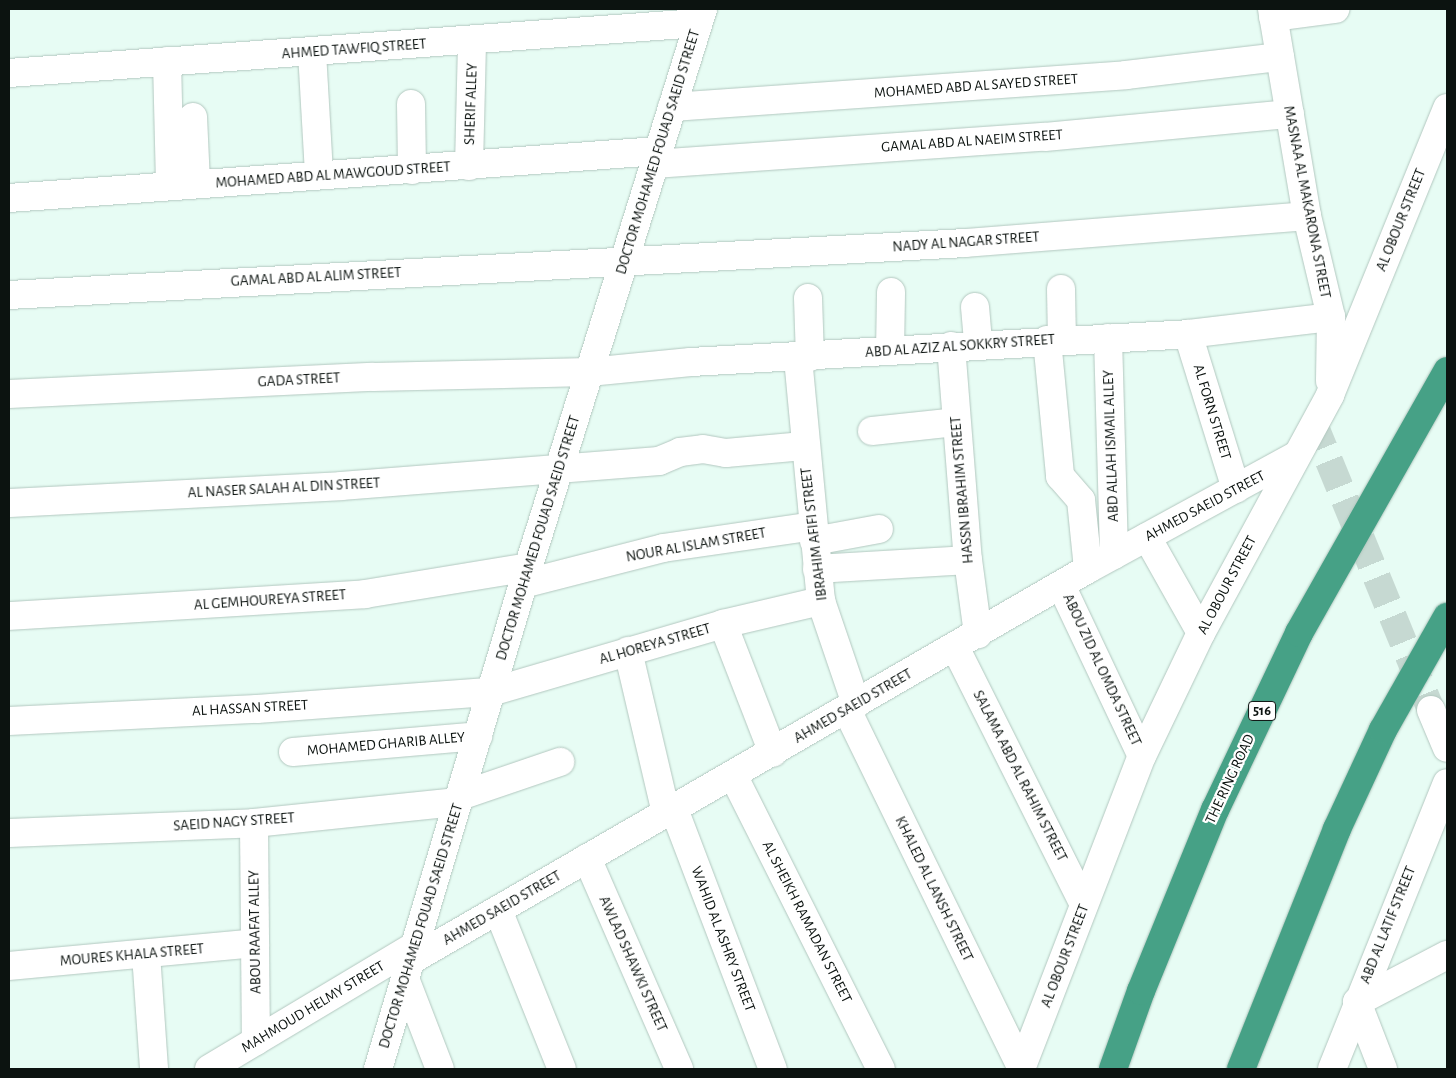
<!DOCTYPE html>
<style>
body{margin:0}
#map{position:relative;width:1456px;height:1078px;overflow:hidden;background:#e7fcf4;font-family:"Alegreya Sans",sans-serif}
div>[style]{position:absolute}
.minor-tunnel>*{height:28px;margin-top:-14px;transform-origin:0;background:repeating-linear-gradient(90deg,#c6d9d2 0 28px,transparent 0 42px)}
.roads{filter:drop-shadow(0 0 1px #b2c7bf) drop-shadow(0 0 1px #b2c7bf)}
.minor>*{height:28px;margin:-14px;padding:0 14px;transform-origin:14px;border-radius:14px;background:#fff}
.highway>*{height:28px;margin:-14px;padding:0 14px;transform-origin:14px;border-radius:14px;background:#46a186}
span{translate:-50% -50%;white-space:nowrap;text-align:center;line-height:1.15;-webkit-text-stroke:4.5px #fff;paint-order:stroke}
.shield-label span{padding:1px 4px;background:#fff;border:1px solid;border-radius:4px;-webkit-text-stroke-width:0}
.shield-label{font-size:14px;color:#0c1310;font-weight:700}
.street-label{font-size:15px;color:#0c1310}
.frame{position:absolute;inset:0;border:10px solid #0c1310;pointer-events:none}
</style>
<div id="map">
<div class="minor-tunnel">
<div style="left:1313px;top:422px;width:311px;rotate:67.7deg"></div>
</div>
<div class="roads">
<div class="minor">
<div style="left:1272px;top:9px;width:210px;rotate:80.4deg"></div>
<div style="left:1307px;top:216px;width:104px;rotate:76.6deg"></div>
<div style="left:1331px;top:317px;width:64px;rotate:90.9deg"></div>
<div style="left:1273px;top:17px;width:63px;rotate:-7.4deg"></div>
<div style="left:312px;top:52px;width:123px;rotate:86.7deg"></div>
<div style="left:167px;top:61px;width:125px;rotate:88.6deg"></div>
<div style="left:9px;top:73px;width:691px;rotate:-4.15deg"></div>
<div style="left:411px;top:104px;width:66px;rotate:89.1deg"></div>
<div style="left:672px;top:107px;width:455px;rotate:-4deg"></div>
<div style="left:1126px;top:75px;width:155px;rotate:-6.7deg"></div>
<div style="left:193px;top:117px;width:67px;rotate:87.4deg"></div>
<div style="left:654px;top:164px;width:392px;rotate:-4deg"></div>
<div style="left:1045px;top:137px;width:246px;rotate:-5.4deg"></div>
<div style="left:469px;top:166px;width:125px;rotate:-88.6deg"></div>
<div style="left:9px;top:198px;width:651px;rotate:-4.14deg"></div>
<div style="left:1061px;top:289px;width:50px;rotate:88.9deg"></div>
<div style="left:9px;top:295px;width:957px;rotate:-3.11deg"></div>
<div style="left:965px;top:243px;width:343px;rotate:-4.5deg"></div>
<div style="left:808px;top:298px;width:59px;rotate:88.1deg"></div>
<div style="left:975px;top:307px;width:37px;rotate:85deg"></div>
<div style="left:1188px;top:334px;width:162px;rotate:72.8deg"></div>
<div style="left:1108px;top:338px;width:217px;rotate:88.4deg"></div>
<div style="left:1047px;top:340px;width:137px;rotate:84.5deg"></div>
<div style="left:1060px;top:476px;width:32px;rotate:49deg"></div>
<div style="left:1081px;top:500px;width:69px;rotate:84.2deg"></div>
<div style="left:951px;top:346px;width:215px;rotate:85.5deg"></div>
<div style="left:968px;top:560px;width:75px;rotate:82.3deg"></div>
<div style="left:890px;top:351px;width:59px;rotate:-89deg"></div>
<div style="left:798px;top:358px;width:244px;rotate:84.6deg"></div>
<div style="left:821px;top:601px;width:109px;rotate:71.2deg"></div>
<div style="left:9px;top:394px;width:364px;rotate:-2.7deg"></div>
<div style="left:373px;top:377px;width:216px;rotate:-1.3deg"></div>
<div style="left:589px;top:372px;width:102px;rotate:-5.6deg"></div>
<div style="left:691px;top:362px;width:498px;rotate:-3.2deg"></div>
<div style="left:1188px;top:334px;width:144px;rotate:-6.8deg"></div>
<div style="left:872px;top:431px;width:84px;rotate:-6.1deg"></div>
<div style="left:9px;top:503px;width:332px;rotate:-2.9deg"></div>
<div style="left:341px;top:486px;width:319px;rotate:-4.5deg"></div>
<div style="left:659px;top:461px;width:23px;rotate:-23deg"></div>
<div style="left:680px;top:452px;width:23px;rotate:-7deg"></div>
<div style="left:703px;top:449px;width:23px;rotate:10deg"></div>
<div style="left:726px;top:453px;width:78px;rotate:-5.1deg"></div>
<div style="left:1147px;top:537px;width:110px;rotate:60.6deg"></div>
<div style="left:814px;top:541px;width:66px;rotate:-10.5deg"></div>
<div style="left:817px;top:569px;width:151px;rotate:-3.4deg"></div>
<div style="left:523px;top:584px;width:145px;rotate:-14.4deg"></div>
<div style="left:663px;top:548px;width:152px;rotate:-8.3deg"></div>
<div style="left:1061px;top:585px;width:189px;rotate:64.7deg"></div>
<div style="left:9px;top:616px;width:357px;rotate:-3.5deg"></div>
<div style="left:365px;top:594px;width:166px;rotate:-9.3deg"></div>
<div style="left:723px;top:624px;width:138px;rotate:68.8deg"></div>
<div style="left:955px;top:647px;width:288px;rotate:63.4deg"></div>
<div style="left:628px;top:651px;width:166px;rotate:76.8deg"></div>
<div style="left:847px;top:710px;width:397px;rotate:64deg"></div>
<div style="left:1431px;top:710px;width:41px;rotate:67.2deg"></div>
<div style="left:9px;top:721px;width:248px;rotate:-2.8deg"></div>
<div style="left:257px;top:709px;width:235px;rotate:-4.2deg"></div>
<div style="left:491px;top:692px;width:242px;rotate:-16.3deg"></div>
<div style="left:723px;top:624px;width:101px;rotate:-13.2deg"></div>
<div style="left:293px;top:752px;width:186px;rotate:-4.9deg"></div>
<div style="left:733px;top:775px;width:329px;rotate:63.3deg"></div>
<div style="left:460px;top:796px;width:106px;rotate:-18.8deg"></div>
<div style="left:674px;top:809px;width:278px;rotate:69.2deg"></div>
<div style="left:254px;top:823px;width:218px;rotate:89.5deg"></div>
<div style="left:9px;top:833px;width:245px;rotate:-2.3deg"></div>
<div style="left:254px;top:823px;width:205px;rotate:-5.9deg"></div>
<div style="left:587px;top:858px;width:230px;rotate:66.4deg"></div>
<div style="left:498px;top:910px;width:171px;rotate:68.1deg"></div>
<div style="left:146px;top:954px;width:115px;rotate:86deg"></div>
<div style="left:413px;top:959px;width:780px;rotate:-30.02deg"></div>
<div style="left:1088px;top:569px;width:236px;rotate:-28.6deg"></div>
<div style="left:9px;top:966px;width:247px;rotate:-5.3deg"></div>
<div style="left:406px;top:981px;width:94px;rotate:68.9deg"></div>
<div style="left:209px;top:1069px;width:244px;rotate:-30.9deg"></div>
<div style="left:378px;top:1069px;width:506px;rotate:-73.35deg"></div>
<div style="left:523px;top:584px;width:603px;rotate:-72.62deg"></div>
<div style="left:1021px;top:1069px;width:336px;rotate:-68.9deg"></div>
<div style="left:1142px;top:756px;width:136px;rotate:-64.4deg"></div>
<div style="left:1201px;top:633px;width:271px;rotate:-61.5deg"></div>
<div style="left:1330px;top:395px;width:310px;rotate:-67.8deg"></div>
<div style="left:1332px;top:1069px;width:308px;rotate:-68.1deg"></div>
<div style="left:1383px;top:1069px;width:72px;rotate:-111.2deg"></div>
<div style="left:1357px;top:1002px;width:102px;rotate:-27.6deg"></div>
</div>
<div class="highway">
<div style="left:1113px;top:1069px;width:83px;rotate:-70.3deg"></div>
<div style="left:1141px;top:991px;width:196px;rotate:-67.8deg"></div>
<div style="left:1215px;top:810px;width:196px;rotate:-64.6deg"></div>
<div style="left:1299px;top:633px;width:301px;rotate:-60.5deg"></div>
<div style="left:1241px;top:1069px;width:258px;rotate:-68.2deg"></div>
<div style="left:1337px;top:829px;width:109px;rotate:-65.1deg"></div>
<div style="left:1383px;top:730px;width:130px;rotate:-60.5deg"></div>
</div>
</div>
<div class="shield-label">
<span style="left:1262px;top:711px">516</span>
</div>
<div class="street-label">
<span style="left:354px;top:49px;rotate:-4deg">AHMED TAWFIQ STREET</span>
<span style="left:976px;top:86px;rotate:-4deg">MOHAMED ABD AL SAYED STREET</span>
<span style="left:471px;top:104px;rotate:-88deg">SHERIF ALLEY</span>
<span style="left:972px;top:141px;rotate:-4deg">GAMAL ABD AL NAEIM STREET</span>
<span style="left:658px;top:152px;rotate:-73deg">DOCTOR MOHAMED FOUAD SAEID STREET</span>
<span style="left:333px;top:175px;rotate:-4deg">MOHAMED ABD AL MAWGOUD STREET</span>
<span style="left:1307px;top:202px;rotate:79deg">MASNAA AL MAKARONA STREET</span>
<span style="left:1401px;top:220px;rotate:-68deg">AL OBOUR STREET</span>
<span style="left:966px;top:242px;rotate:-4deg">NADY AL NAGAR STREET</span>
<span style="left:316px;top:277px;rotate:-3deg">GAMAL ABD AL ALIM STREET</span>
<span style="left:960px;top:346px;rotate:-4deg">ABD AL AZIZ AL SOKKRY STREET</span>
<span style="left:299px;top:380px;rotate:-3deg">GADA STREET</span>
<span style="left:1212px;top:412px;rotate:73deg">AL FORN STREET</span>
<span style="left:1111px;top:446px;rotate:-92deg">ABD ALLAH ISMAIL ALLEY</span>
<span style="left:284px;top:488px;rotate:-3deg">AL NASER SALAH AL DIN STREET</span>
<span style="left:962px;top:490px;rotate:-95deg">HASSN IBRAHIM STREET</span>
<span style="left:1205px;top:506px;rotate:-28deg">AHMED SAEID STREET</span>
<span style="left:814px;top:534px;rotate:-97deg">IBRAHIM AFIFI STREET</span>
<span style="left:538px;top:538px;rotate:-73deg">DOCTOR MOHAMED FOUAD SAEID STREET</span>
<span style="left:696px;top:545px;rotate:-10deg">NOUR AL ISLAM STREET</span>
<span style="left:1227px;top:585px;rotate:-62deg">AL OBOUR STREET</span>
<span style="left:270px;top:600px;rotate:-4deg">AL GEMHOUREYA STREET</span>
<span style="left:655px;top:644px;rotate:-16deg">AL HOREYA STREET</span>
<span style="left:1102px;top:670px;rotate:65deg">ABOU ZID AL OMDA STREET</span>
<span style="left:853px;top:706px;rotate:-30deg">AHMED SAEID STREET</span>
<span style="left:250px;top:708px;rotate:-3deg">AL HASSAN STREET</span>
<span style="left:386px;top:744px;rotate:-5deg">MOHAMED GHARIB ALLEY</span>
<span style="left:1020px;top:776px;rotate:63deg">SALAMA ABD AL RAHIM STREET</span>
<span style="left:1230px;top:779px;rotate:-65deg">THE RING ROAD</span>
<span style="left:234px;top:822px;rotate:-4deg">SAEID NAGY STREET</span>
<span style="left:934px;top:889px;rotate:64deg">KHALED AL LANSH STREET</span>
<span style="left:502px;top:908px;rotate:-30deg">AHMED SAEID STREET</span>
<span style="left:807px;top:922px;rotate:63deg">AL SHEIKH RAMADAN STREET</span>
<span style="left:1388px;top:925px;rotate:-68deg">ABD AL LATIF STREET</span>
<span style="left:421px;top:926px;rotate:-73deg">DOCTOR MOHAMED FOUAD SAEID STREET</span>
<span style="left:255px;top:932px;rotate:-91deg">ABOU RAAFAT ALLEY</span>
<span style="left:723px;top:939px;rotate:69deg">WAHID AL ASHRY STREET</span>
<span style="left:132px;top:955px;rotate:-5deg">MOURES KHALA STREET</span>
<span style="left:1065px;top:956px;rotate:-69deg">AL OBOUR STREET</span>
<span style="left:633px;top:964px;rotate:66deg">AWLAD SHAWKI STREET</span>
<span style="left:313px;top:1007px;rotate:-31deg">MAHMOUD HELMY STREET</span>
</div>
<div class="frame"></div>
</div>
